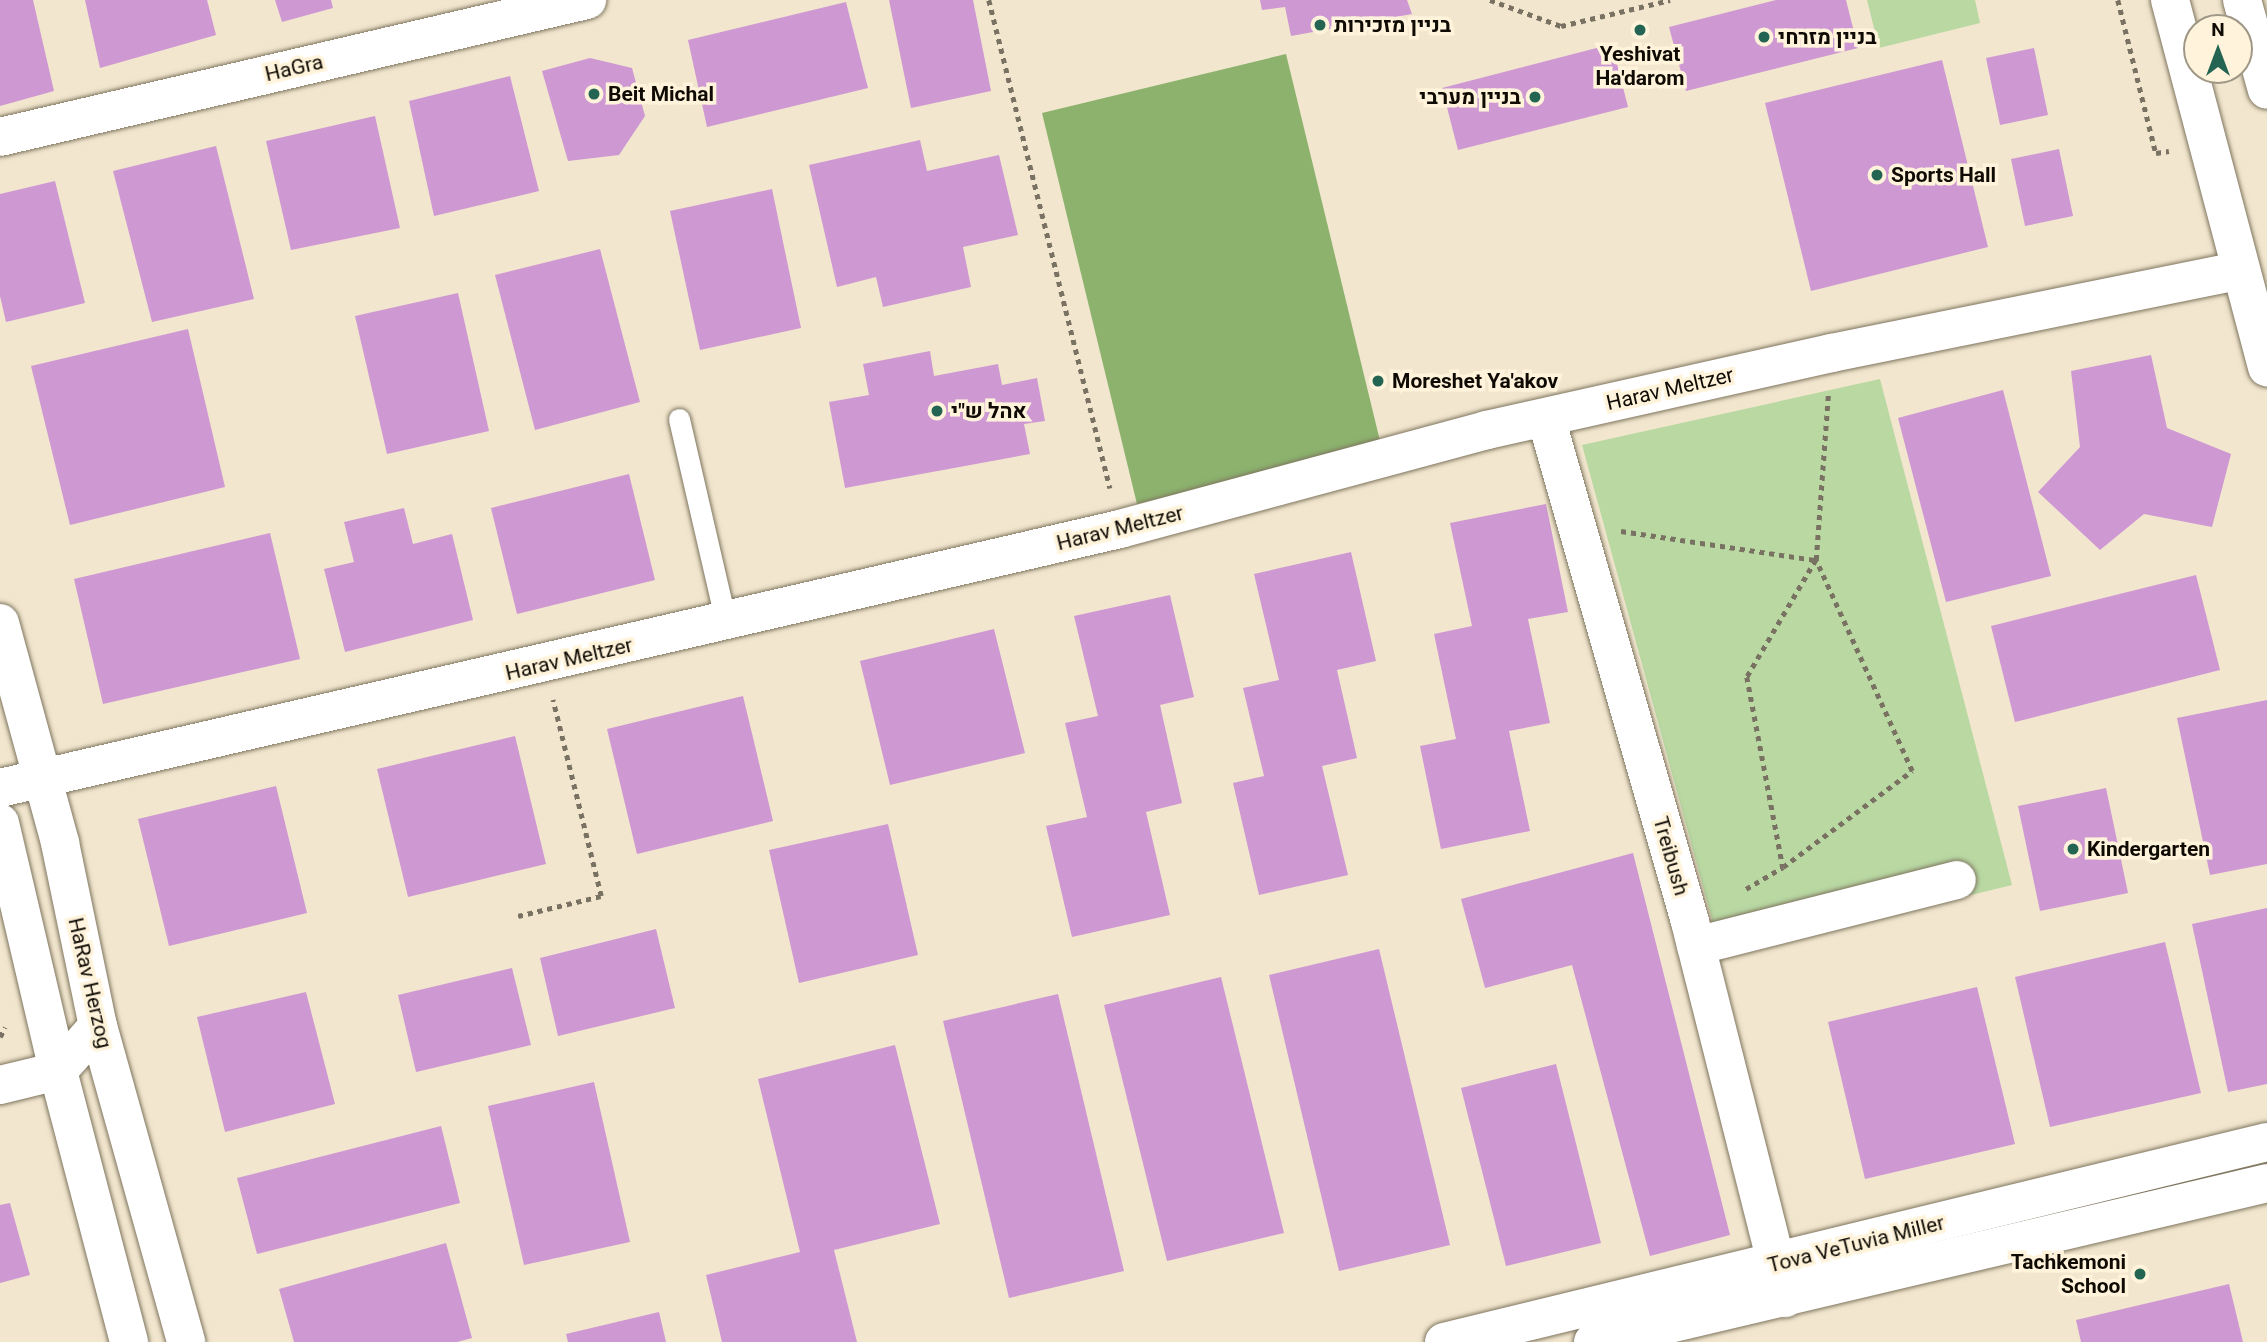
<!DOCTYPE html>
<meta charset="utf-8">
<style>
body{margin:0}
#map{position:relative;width:2267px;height:1342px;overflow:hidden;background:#f2e6ce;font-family:Roboto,Heebo,sans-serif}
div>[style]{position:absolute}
.green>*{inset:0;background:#b9d8a2}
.forest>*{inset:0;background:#8cb26e}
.building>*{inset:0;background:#ce98d3}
.path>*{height:4.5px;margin-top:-2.25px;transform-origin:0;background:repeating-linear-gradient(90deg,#797162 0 5px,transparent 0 10px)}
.roads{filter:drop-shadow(0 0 2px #7f755f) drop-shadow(0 0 2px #7f755f)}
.lane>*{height:21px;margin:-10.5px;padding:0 10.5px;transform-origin:10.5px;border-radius:10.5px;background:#fff}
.street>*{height:38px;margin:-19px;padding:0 19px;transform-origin:19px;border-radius:19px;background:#fff}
.secondary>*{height:38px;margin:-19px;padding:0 19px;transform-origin:19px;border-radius:19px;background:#fff}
.dots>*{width:19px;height:19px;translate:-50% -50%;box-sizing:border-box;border:4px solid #fff4db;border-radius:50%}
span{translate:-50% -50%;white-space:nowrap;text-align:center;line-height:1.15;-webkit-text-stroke:7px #fff4db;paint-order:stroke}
.poi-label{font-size:21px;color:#0f0b04;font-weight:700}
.left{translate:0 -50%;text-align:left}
.right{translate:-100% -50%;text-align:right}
.street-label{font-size:21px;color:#0f0b04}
.north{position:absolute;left:2183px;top:14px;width:70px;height:70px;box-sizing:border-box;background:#fff4db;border:2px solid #9f9785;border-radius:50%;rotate:0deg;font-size:19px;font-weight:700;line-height:28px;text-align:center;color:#0f0b04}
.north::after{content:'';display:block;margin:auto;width:24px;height:32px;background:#246452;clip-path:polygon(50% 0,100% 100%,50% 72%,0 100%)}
</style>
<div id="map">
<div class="green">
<div style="clip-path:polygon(1867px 0,1975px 0,1980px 23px,1879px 48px)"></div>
<div style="clip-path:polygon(1880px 379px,2012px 885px,1722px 956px,1582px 445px)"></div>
</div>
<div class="forest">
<div style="clip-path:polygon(1286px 54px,1381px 445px,1137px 504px,1042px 113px)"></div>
</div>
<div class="building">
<div style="clip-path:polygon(0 0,33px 0,54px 91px,0 106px)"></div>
<div style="clip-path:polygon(85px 0,207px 0,216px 35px,100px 68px)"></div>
<div style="clip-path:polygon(275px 0,331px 0,333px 8px,282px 22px)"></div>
<div style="clip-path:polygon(889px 0,973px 0,991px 91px,911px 108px)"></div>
<div style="clip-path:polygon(1260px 0,1407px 0,1412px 14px,1291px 36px,1285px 7px,1262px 10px)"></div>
<div style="clip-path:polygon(1776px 0,1846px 0,1858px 48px,1686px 91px,1669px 27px)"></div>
<div style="clip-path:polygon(846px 2px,868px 88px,707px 127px,688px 40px)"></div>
<div style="clip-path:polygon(1612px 44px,1628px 107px,1458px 150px,1442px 88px)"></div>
<div style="clip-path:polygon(2034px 48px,2048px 115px,2000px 125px,1986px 58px)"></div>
<div style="clip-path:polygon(590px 58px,632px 68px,645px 116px,619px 155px,568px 161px,542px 71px)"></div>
<div style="clip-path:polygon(1942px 60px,1988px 247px,1811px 291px,1765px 103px)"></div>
<div style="clip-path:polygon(510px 76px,539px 191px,434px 216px,409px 101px)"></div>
<div style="clip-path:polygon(375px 116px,400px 228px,291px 250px,266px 141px)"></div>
<div style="clip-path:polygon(920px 140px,927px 171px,999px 155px,1018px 235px,963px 247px,971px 287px,883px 307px,876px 277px,837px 287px,809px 165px)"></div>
<div style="clip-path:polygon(216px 146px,254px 299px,152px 322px,113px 171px)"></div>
<div style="clip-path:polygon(2059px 149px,2073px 216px,2025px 226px,2011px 159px)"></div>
<div style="clip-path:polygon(55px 181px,85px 303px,6px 322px,0 296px,0 194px)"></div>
<div style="clip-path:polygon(772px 189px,801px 328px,700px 350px,670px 211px)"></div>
<div style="clip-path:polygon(600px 249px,640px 402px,535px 430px,495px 275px)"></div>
<div style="clip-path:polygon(458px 293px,489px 431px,387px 454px,355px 316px)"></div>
<div style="clip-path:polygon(188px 329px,225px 487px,70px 525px,31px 366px)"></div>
<div style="clip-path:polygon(930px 351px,934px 376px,998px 364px,1002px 385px,1037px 378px,1045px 421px,1024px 424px,1030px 454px,845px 488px,829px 402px,869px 395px,863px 364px)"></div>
<div style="clip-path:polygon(2151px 355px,2167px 428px,2231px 454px,2212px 527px,2144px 514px,2100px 550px,2038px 492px,2080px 447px,2071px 371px)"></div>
<div style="clip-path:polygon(2003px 390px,2051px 576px,1946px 602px,1898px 418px)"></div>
<div style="clip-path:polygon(629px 474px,655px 580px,517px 614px,491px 508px)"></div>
<div style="clip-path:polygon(1546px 504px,1568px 612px,1528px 619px,1550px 723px,1509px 731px,1530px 831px,1441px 849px,1420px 746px,1456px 739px,1434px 634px,1472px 626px,1450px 523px)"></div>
<div style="clip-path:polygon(404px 508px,413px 544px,452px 534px,473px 620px,345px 652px,324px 569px,354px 562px,344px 522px)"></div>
<div style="clip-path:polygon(270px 533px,300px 659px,103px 704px,74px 579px)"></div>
<div style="clip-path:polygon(1351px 552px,1376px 661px,1337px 670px,1357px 758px,1322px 766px,1348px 875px,1259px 895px,1233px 783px,1264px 776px,1243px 688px,1279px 680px,1254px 574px)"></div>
<div style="clip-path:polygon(2196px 575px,2220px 670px,2015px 722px,1991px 626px)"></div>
<div style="clip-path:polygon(1170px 595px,1194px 697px,1160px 705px,1182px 803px,1146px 812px,1170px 915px,1072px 937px,1046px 826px,1087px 817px,1065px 723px,1098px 716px,1074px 616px)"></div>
<div style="clip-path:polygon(994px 629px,1025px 753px,890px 785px,860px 661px)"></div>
<div style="clip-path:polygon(743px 696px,773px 821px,637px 854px,607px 729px)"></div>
<div style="clip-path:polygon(2267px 700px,2267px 864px,2210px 875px,2177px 718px)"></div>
<div style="clip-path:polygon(515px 736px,546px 864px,408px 897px,377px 769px)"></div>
<div style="clip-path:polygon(276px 786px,307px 913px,169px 946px,138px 819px)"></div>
<div style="clip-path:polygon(2106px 788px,2128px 893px,2040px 911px,2018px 806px)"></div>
<div style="clip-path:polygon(888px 824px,918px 955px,799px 983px,769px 850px)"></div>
<div style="clip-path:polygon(1633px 853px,1730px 1235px,1650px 1256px,1572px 965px,1485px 988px,1461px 899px)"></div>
<div style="clip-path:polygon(2267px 908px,2267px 1084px,2228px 1092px,2192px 924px)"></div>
<div style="clip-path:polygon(656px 929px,675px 1008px,558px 1036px,540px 958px)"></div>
<div style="clip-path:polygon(2165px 942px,2201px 1093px,2050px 1127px,2015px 977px)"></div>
<div style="clip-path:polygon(1379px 949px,1450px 1245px,1339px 1271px,1269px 975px)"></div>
<div style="clip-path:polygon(512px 968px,531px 1045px,416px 1072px,398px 995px)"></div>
<div style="clip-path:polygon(1221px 977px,1284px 1233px,1167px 1261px,1104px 1005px)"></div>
<div style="clip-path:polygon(1977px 987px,2015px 1144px,1865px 1179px,1828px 1022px)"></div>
<div style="clip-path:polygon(306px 992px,335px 1104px,225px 1132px,197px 1017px)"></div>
<div style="clip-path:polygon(1058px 994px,1124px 1271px,1009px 1298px,943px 1021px)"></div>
<div style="clip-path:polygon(895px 1045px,940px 1224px,834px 1250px,857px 1342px,722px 1342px,706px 1275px,800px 1252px,758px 1079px)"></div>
<div style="clip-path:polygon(1556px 1064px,1601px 1243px,1506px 1266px,1461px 1088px)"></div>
<div style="clip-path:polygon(594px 1082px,630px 1242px,524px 1265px,488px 1106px)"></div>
<div style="clip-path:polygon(441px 1126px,460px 1203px,257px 1254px,237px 1178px)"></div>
<div style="clip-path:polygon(10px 1203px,30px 1275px,0 1283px,0 1205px)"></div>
<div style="clip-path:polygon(446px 1243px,472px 1338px,457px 1342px,294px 1342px,279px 1289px)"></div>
<div style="clip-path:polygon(2229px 1284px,2243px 1342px,2081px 1342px,2076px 1320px)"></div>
<div style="clip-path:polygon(659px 1312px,666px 1342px,568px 1342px,566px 1334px)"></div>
</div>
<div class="path">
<div style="left:989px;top:0;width:503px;rotate:76.07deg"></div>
<div style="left:1490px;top:0;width:76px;rotate:20.1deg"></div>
<div style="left:1561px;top:26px;width:112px;rotate:-13.4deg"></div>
<div style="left:2118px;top:0;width:158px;rotate:76.1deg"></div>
<div style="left:2156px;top:153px;width:13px;rotate:-9deg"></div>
<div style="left:1621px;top:531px;width:197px;rotate:8.5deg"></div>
<div style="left:1816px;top:560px;width:136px;rotate:120.5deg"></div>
<div style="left:1747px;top:677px;width:193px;rotate:79.3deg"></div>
<div style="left:1746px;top:889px;width:43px;rotate:-30.7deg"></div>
<div style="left:1783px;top:867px;width:161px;rotate:-36.7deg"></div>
<div style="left:1912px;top:771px;width:232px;rotate:-114.5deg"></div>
<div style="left:1816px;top:560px;width:165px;rotate:-85.8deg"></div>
<div style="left:518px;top:916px;width:85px;rotate:-13.5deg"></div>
<div style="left:601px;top:896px;width:202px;rotate:-103.8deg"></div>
<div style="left:0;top:1037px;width:11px;rotate:-63deg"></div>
</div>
<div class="roads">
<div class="lane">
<div style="left:679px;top:419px;width:208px;rotate:77deg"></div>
</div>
<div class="street">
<div style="left:0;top:137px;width:603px;rotate:-13.14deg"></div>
<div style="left:1546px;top:418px;width:524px;rotate:74.05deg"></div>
<div style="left:1690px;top:922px;width:388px;rotate:75.8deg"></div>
<div style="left:0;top:788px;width:1150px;rotate:-13.02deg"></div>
<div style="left:1120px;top:529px;width:380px;rotate:-15.1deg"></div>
<div style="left:1487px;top:430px;width:353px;rotate:-12.6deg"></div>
<div style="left:1831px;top:353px;width:418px;rotate:-11.4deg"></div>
<div style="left:1696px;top:946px;width:269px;rotate:-14.2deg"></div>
<div style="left:0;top:1085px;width:60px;rotate:-13.6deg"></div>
<div style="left:58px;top:1071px;width:60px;rotate:-48.4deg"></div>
<div style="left:1444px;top:1342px;width:847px;rotate:-13.66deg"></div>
<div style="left:1593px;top:1342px;width:693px;rotate:-13.27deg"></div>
</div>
<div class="secondary">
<div style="left:2170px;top:0;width:380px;rotate:75.2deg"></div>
<div style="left:2242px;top:0;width:93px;rotate:74.5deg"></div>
<div style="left:0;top:623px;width:228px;rotate:74.7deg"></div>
<div style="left:60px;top:843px;width:187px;rotate:78.3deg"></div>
<div style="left:98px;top:1026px;width:328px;rotate:74.4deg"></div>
<div style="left:0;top:823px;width:255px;rotate:76.8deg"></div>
<div style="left:58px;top:1071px;width:280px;rotate:75.3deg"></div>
</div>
</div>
<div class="dots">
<div style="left:1320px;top:25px;background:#246452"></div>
<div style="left:1640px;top:30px;background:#246452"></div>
<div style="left:1764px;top:37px;background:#246452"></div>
<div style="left:594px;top:94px;background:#246452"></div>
<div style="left:1535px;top:97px;background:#246452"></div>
<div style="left:1877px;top:175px;background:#246452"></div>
<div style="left:1378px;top:381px;background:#246452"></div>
<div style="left:937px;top:411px;background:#246452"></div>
<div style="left:2073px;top:849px;background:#246452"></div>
<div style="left:2140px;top:1274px;background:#246452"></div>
</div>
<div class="poi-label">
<span class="left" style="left:1334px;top:25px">בניין מזכירות</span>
<span class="left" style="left:1778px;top:37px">בניין מזרחי</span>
<span style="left:1640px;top:66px">Yeshivat<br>Ha'darom</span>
<span class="left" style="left:608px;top:94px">Beit Michal</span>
<span class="right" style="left:1521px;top:97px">בניין מערבי</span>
<span class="left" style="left:1891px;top:175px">Sports Hall</span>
<span class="left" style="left:1392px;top:381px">Moreshet Ya'akov</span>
<span class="left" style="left:951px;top:411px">אהל ש"י</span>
<span class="left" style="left:2087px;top:849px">Kindergarten</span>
<span class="right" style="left:2126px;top:1274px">Tachkemoni<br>School</span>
</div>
<div class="street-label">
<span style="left:294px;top:68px;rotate:-13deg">HaGra</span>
<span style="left:1670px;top:389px;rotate:-13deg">Harav Meltzer</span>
<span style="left:1120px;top:528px;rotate:-14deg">Harav Meltzer</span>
<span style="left:569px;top:659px;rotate:-13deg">Harav Meltzer</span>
<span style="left:1671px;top:856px;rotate:74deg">Treibush</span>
<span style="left:90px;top:983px;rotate:77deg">HaRav Herzog</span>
<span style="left:1856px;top:1244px;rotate:-14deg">Tova VeTuvia Miller</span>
</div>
<div class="north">N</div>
</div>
